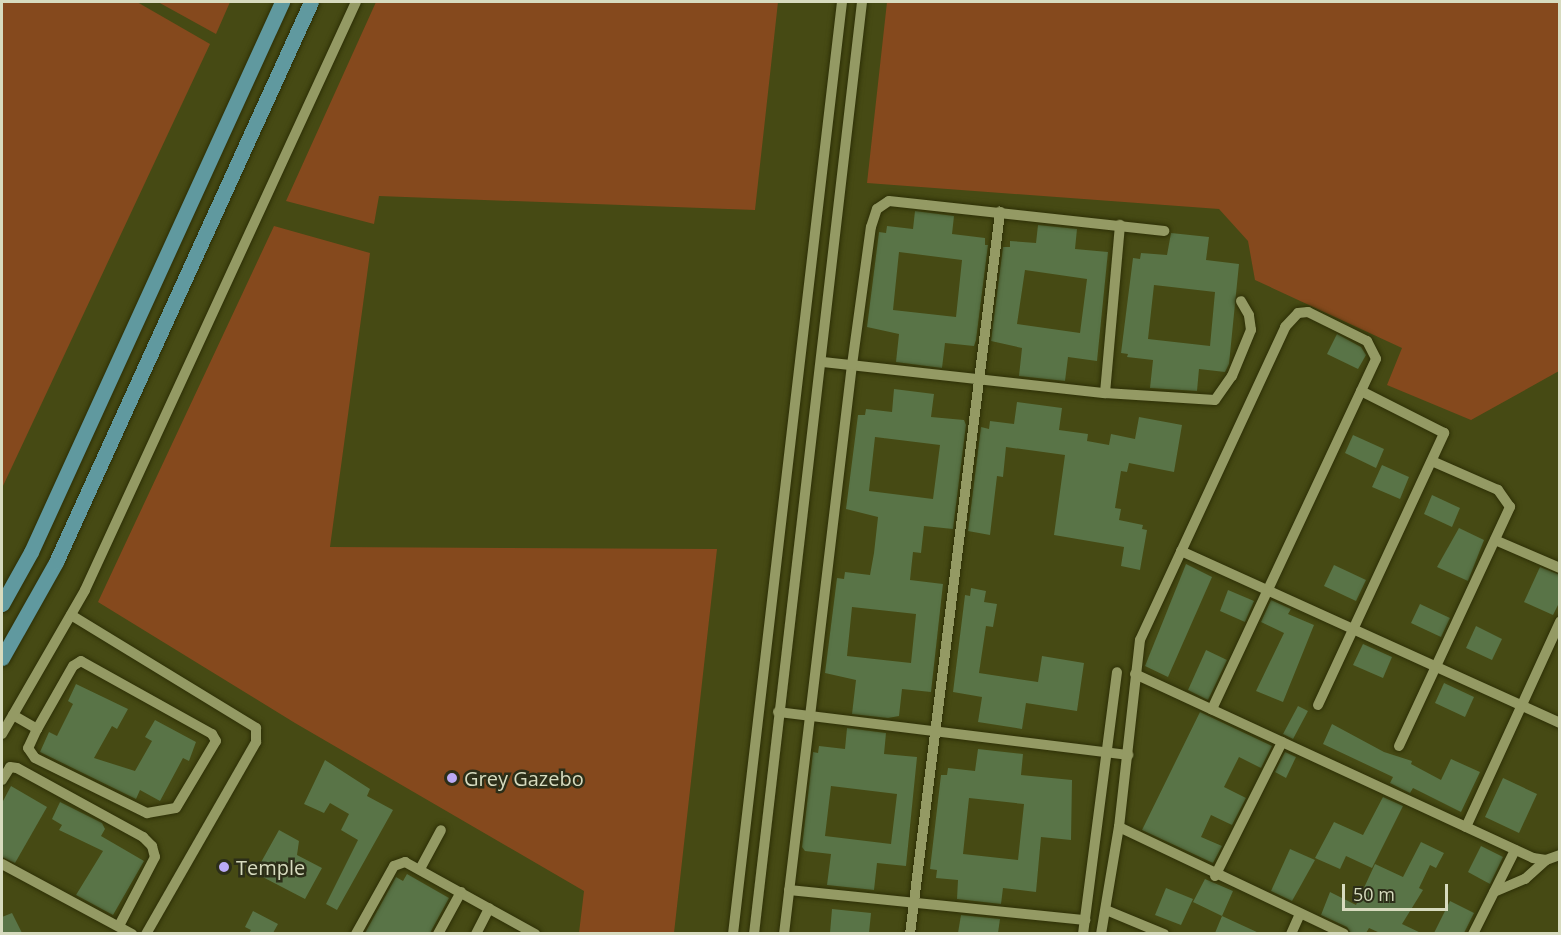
<!DOCTYPE html>
<style>
body{margin:0}
#map{position:relative;width:1561px;height:935px;overflow:hidden;background:#464a14;font-family:"Open Sans",sans-serif}
div>[style]{position:absolute}
.green>*{inset:0;background:#85491d}
.building>*{inset:0;background:#597447}
.roads{filter:drop-shadow(0 0 2px #2d2f06) drop-shadow(0 0 2px #2d2f06)}
.minor>*{height:10px;margin:-5px;padding:0 5px;transform-origin:5px;border-radius:5px;background:#949a64}
.major>*{height:15px;margin:-7.5px;padding:0 7.5px;transform-origin:7.5px;border-radius:7.5px;background:#60999f}
.dots>*{width:16px;height:16px;translate:-50% -50%;box-sizing:border-box;border:3px solid #2c2e18;border-radius:50%}
span{translate:-50% -50%;white-space:nowrap;text-align:center;line-height:1.15;-webkit-text-stroke:5px #2c2e18;paint-order:stroke}
.poi-label{font-size:20px;color:#d7dbbf}
.left{translate:0 -50%;text-align:left}
.frame{position:absolute;inset:0;border:3px solid #d7dbbf;pointer-events:none}
.scale{position:absolute;left:1342px;top:884px;width:106px;height:27px;box-sizing:border-box;border:3px solid #d7dbbf;border-top:0;padding-left:8px;font-size:18px;line-height:21px;white-space:nowrap;color:#d7dbbf;-webkit-text-stroke:4px #2c2e18;paint-order:stroke}
</style>
<div id="map">
<div class="green">
<div style="clip-path:polygon(2px 2px,137px 2px,210px 44px,2px 488px)"></div>
<div style="clip-path:polygon(158px 2px,230px 2px,216px 34px)"></div>
<div style="clip-path:polygon(376px 2px,778px 2px,755px 210px,379px 196px,374px 224px,286px 201px)"></div>
<div style="clip-path:polygon(887px 2px,1559px 2px,1559px 371px,1471px 420px,1387px 385px,1402px 348px,1255px 280px,1248px 241px,1219px 209px,867px 183px)"></div>
<div style="clip-path:polygon(274px 226px,370px 253px,330px 547px,717px 549px,674px 933px,579px 933px,584px 891px,295px 723px,98px 602px)"></div>
</div>
<div class="building">
<div style="clip-path:polygon(evenodd,915px 211px,954px 216px,952px 234px,985px 238px,985px 245px,988px 245px,976px 340px,974px 346px,945px 343px,942px 368px,896px 362px,899px 334px,867px 327px,879px 232px,886px 233px,887px 226px,913px 229px,915px 211px,899px 252px,962px 260px,956px 317px,893px 310px,899px 252px)"></div>
<div style="clip-path:polygon(evenodd,1038px 225px,1077px 229px,1075px 249px,1108px 252px,1097px 361px,1068px 357px,1065px 381px,1019px 376px,1022px 348px,991px 341px,1003px 247px,1010px 247px,1010px 241px,1036px 243px,1038px 225px,1025px 270px,1087px 279px,1080px 333px,1017px 324px,1025px 270px)"></div>
<div style="clip-path:polygon(evenodd,1171px 233px,1209px 237px,1206px 260px,1239px 264px,1229px 364px,1225px 372px,1199px 369px,1197px 391px,1150px 388px,1153px 360px,1127px 357px,1128px 354px,1121px 353px,1133px 258px,1140px 259px,1141px 253px,1167px 255px,1171px 233px,1154px 285px,1215px 292px,1210px 346px,1148px 339px,1154px 285px)"></div>
<div style="clip-path:polygon(1337px 334px,1361px 347px,1366px 355px,1358px 369px,1327px 354px)"></div>
<div style="clip-path:polygon(evenodd,894px 389px,934px 394px,931px 417px,964px 420px,966px 425px,953px 529px,924px 526px,921px 553px,913px 552px,910px 580px,943px 584px,931px 692px,902px 689px,899px 716px,888px 718px,852px 714px,856px 680px,825px 673px,837px 578px,844px 579px,845px 572px,870px 575px,874px 553px,878px 517px,846px 509px,858px 415px,865px 415px,866px 409px,892px 412px,894px 389px,875px 437px,940px 445px,933px 499px,869px 491px,875px 437px,894px 389px,852px 607px,916px 614px,911px 663px,847px 656px,852px 607px)"></div>
<div style="clip-path:polygon(1017px 402px,1062px 408px,1059px 430px,1088px 434px,1087px 441px,1109px 445px,1111px 434px,1135px 439px,1139px 417px,1182px 425px,1174px 472px,1129px 463px,1127px 472px,1121px 471px,1115px 508px,1121px 509px,1119px 520px,1143px 525px,1142px 529px,1147px 530px,1140px 570px,1121px 566px,1124px 547px,1054px 535px,1065px 455px,1006px 447px,1003px 477px,997px 476px,990px 535px,968px 531px,981px 427px,989px 429px,990px 421px,1014px 424px)"></div>
<div style="clip-path:polygon(1353px 435px,1384px 449px,1376px 468px,1345px 453px)"></div>
<div style="clip-path:polygon(1382px 465px,1409px 477px,1400px 499px,1372px 487px)"></div>
<div style="clip-path:polygon(1432px 495px,1460px 508px,1452px 527px,1424px 514px)"></div>
<div style="clip-path:polygon(1459px 528px,1484px 540px,1468px 581px,1437px 567px)"></div>
<div style="clip-path:polygon(1186px 564px,1212px 577px,1168px 677px,1145px 666px)"></div>
<div style="clip-path:polygon(1334px 565px,1366px 580px,1356px 601px,1324px 586px)"></div>
<div style="clip-path:polygon(1540px 567px,1560px 575px,1560px 601px,1553px 615px,1524px 602px)"></div>
<div style="clip-path:polygon(971px 588px,986px 591px,984px 602px,997px 604px,993px 627px,986px 626px,979px 673px,1038px 682px,1042px 656px,1084px 663px,1077px 711px,1026px 703px,1022px 729px,978px 722px,982px 697px,953px 692px,965px 595px,970px 596px)"></div>
<div style="clip-path:polygon(1228px 590px,1254px 601px,1245px 622px,1220px 611px)"></div>
<div style="clip-path:polygon(1271px 600px,1291px 609px,1288px 614px,1314px 625px,1283px 702px,1256px 691px,1284px 633px,1261px 622px)"></div>
<div style="clip-path:polygon(1420px 604px,1450px 618px,1441px 637px,1411px 623px)"></div>
<div style="clip-path:polygon(1476px 626px,1502px 639px,1492px 660px,1466px 648px)"></div>
<div style="clip-path:polygon(1363px 644px,1392px 657px,1383px 678px,1353px 665px)"></div>
<div style="clip-path:polygon(1206px 650px,1227px 660px,1208px 700px,1188px 690px)"></div>
<div style="clip-path:polygon(1444px 683px,1474px 697px,1465px 717px,1435px 703px)"></div>
<div style="clip-path:polygon(76px 684px,128px 709px,117px 729px,112px 726px,94px 758px,135px 771px,152px 741px,145px 737px,155px 720px,196px 742px,189px 761px,183px 758px,160px 801px,140px 790px,136px 799px,40px 752px,49px 732px,57px 736px,73px 704px,68px 701px)"></div>
<div style="clip-path:polygon(1298px 706px,1308px 711px,1293px 739px,1283px 734px)"></div>
<div style="clip-path:polygon(1200px 712px,1272px 746px,1261px 768px,1239px 757px,1224px 787px,1246px 798px,1232px 825px,1211px 815px,1201px 837px,1222px 846px,1213px 863px,1142px 830px)"></div>
<div style="clip-path:polygon(1332px 724px,1384px 752px,1412px 761px,1411px 764px,1441px 780px,1451px 759px,1480px 772px,1461px 812px,1413px 788px,1410px 793px,1390px 783px,1393px 777px,1323px 744px)"></div>
<div style="clip-path:polygon(evenodd,847px 728px,886px 733px,884px 754px,917px 757px,906px 866px,877px 863px,874px 890px,827px 885px,831px 854px,805px 851px,802px 847px,813px 752px,818px 753px,819px 746px,845px 749px,847px 728px,831px 786px,897px 794px,891px 844px,825px 836px,831px 786px)"></div>
<div style="clip-path:polygon(evenodd,978px 749px,1023px 754px,1021px 775px,1072px 780px,1071px 840px,1041px 837px,1036px 892px,1003px 888px,1001px 904px,957px 899px,958px 880px,936px 878px,937px 870px,930px 869px,941px 775px,947px 775px,948px 768px,975px 771px,978px 749px,969px 798px,1024px 804px,1018px 860px,963px 854px,969px 798px)"></div>
<div style="clip-path:polygon(1285px 752px,1296px 757px,1286px 778px,1275px 772px)"></div>
<div style="clip-path:polygon(325px 760px,370px 789px,367px 796px,393px 810px,337px 910px,326px 904px,358px 840px,341px 830px,349px 814px,330px 803px,324px 813px,304px 804px)"></div>
<div style="clip-path:polygon(1503px 778px,1537px 794px,1519px 833px,1485px 817px)"></div>
<div style="clip-path:polygon(11px 786px,47px 807px,15px 863px,2px 857px,2px 803px)"></div>
<div style="clip-path:polygon(1383px 797px,1403px 806px,1372px 868px,1346px 856px,1340px 869px,1315px 858px,1334px 822px,1363px 835px)"></div>
<div style="clip-path:polygon(60px 802px,102px 823px,105px 829px,101px 836px,144px 861px,113px 915px,76px 895px,103px 851px,59px 830px,62px 825px,52px 819px)"></div>
<div style="clip-path:polygon(279px 830px,299px 841px,297px 855px,322px 868px,305px 899px,255px 873px)"></div>
<div style="clip-path:polygon(1421px 842px,1444px 853px,1436px 868px,1430px 865px,1419px 888px,1423px 890px,1402px 924px,1421px 933px,1380px 933px,1369px 928px,1366px 933px,1351px 933px,1347px 927px,1321px 915px,1330px 892px,1356px 905px,1375px 864px,1403px 877px)"></div>
<div style="clip-path:polygon(1481px 846px,1503px 857px,1490px 884px,1468px 872px)"></div>
<div style="clip-path:polygon(1290px 849px,1315px 860px,1292px 901px,1271px 891px)"></div>
<div style="clip-path:polygon(407px 874px,449px 898px,430px 933px,365px 933px,396px 877px,403px 881px)"></div>
<div style="clip-path:polygon(1205px 879px,1233px 891px,1222px 916px,1259px 933px,1215px 933px,1222px 916px,1193px 902px)"></div>
<div style="clip-path:polygon(1166px 888px,1193px 899px,1181px 925px,1155px 915px)"></div>
<div style="clip-path:polygon(1450px 901px,1474px 913px,1464px 933px,1434px 933px)"></div>
<div style="clip-path:polygon(832px 909px,871px 913px,869px 933px,830px 933px)"></div>
<div style="clip-path:polygon(253px 911px,278px 924px,273px 933px,249px 933px,251px 930px,245px 927px)"></div>
<div style="clip-path:polygon(12px 913px,22px 933px,2px 933px,2px 917px)"></div>
<div style="clip-path:polygon(961px 915px,1000px 919px,998px 933px,958px 933px)"></div>
</div>
<div class="roads">
<div class="minor">
<div style="left:823px;top:362px;width:284px;rotate:6.3deg"></div>
<div style="left:1105px;top:393px;width:110px;rotate:3.6deg"></div>
<div style="left:1215px;top:400px;width:29px;rotate:-55deg"></div>
<div style="left:1232px;top:376px;width:50px;rotate:-67.6deg"></div>
<div style="left:1251px;top:330px;width:15px;rotate:-98deg"></div>
<div style="left:1249px;top:315px;width:16px;rotate:-120deg"></div>
<div style="left:1105px;top:393px;width:169px;rotate:-84.9deg"></div>
<div style="left:1495px;top:540px;width:71px;rotate:23.3deg"></div>
<div style="left:1181px;top:551px;width:416px;rotate:24.4deg"></div>
<div style="left:71px;top:615px;width:217px;rotate:31.4deg"></div>
<div style="left:256px;top:728px;width:14px;rotate:90deg"></div>
<div style="left:256px;top:742px;width:221px;rotate:119.8deg"></div>
<div style="left:1135px;top:674px;width:438px;rotate:24.8deg"></div>
<div style="left:1533px;top:858px;width:13px;rotate:9deg"></div>
<div style="left:1546px;top:860px;width:15px;rotate:-20deg"></div>
<div style="left:1318px;top:705px;width:300px;rotate:-65.1deg"></div>
<div style="left:1444px;top:433px;width:93px;rotate:-153.2deg"></div>
<div style="left:778px;top:712px;width:353px;rotate:7deg"></div>
<div style="left:13px;top:715px;width:28px;rotate:30deg"></div>
<div style="left:37px;top:729px;width:21px;rotate:115deg"></div>
<div style="left:28px;top:748px;width:12px;rotate:55deg"></div>
<div style="left:35px;top:758px;width:125px;rotate:26.2deg"></div>
<div style="left:147px;top:813px;width:29px;rotate:-10deg"></div>
<div style="left:176px;top:808px;width:78px;rotate:-59.2deg"></div>
<div style="left:216px;top:741px;width:8px;rotate:-120deg"></div>
<div style="left:212px;top:734px;width:150px;rotate:-150.9deg"></div>
<div style="left:81px;top:661px;width:9px;rotate:148deg"></div>
<div style="left:73px;top:666px;width:73px;rotate:119.7deg"></div>
<div style="left:2px;top:734px;width:166px;rotate:-60deg"></div>
<div style="left:85px;top:590px;width:647px;rotate:-65.26deg"></div>
<div style="left:1399px;top:746px;width:264px;rotate:-65.1deg"></div>
<div style="left:1510px;top:507px;width:21px;rotate:-125deg"></div>
<div style="left:1498px;top:490px;width:72px;rotate:-156.3deg"></div>
<div style="left:2px;top:780px;width:15px;rotate:-58deg"></div>
<div style="left:10px;top:767px;width:7px;rotate:8deg"></div>
<div style="left:17px;top:768px;width:144px;rotate:28.7deg"></div>
<div style="left:143px;top:837px;width:13px;rotate:45deg"></div>
<div style="left:152px;top:846px;width:11px;rotate:75deg"></div>
<div style="left:155px;top:857px;width:78px;rotate:117.6deg"></div>
<div style="left:1119px;top:827px;width:249px;rotate:25.4deg"></div>
<div style="left:1466px;top:827px;width:226px;rotate:-65.4deg"></div>
<div style="left:2px;top:864px;width:148px;rotate:28.3deg"></div>
<div style="left:420px;top:869px;width:44px;rotate:-61.7deg"></div>
<div style="left:1215px;top:876px;width:150px;rotate:-63.4deg"></div>
<div style="left:789px;top:890px;width:298px;rotate:5.8deg"></div>
<div style="left:1494px;top:892px;width:34px;rotate:-23deg"></div>
<div style="left:1525px;top:879px;width:28px;rotate:-42deg"></div>
<div style="left:1106px;top:910px;width:63px;rotate:22.5deg"></div>
<div style="left:356px;top:934px;width:78px;rotate:-60.8deg"></div>
<div style="left:394px;top:866px;width:12px;rotate:-20deg"></div>
<div style="left:405px;top:862px;width:149px;rotate:29deg"></div>
<div style="left:438px;top:934px;width:48px;rotate:-61.3deg"></div>
<div style="left:476px;top:934px;width:29px;rotate:-63deg"></div>
<div style="left:733px;top:934px;width:938px;rotate:-83.33deg"></div>
<div style="left:754px;top:934px;width:938px;rotate:-83.39deg"></div>
<div style="left:784px;top:934px;width:573px;rotate:-83.19deg"></div>
<div style="left:852px;top:365px;width:139px;rotate:-82.2deg"></div>
<div style="left:871px;top:227px;width:19px;rotate:-72deg"></div>
<div style="left:877px;top:209px;width:14px;rotate:-34deg"></div>
<div style="left:889px;top:201px;width:277px;rotate:6.2deg"></div>
<div style="left:910px;top:934px;width:728px;rotate:-82.89deg"></div>
<div style="left:1083px;top:934px;width:264px;rotate:-82.6deg"></div>
<div style="left:1101px;top:934px;width:109px;rotate:-80.5deg"></div>
<div style="left:1119px;top:827px;width:188px;rotate:-83.6deg"></div>
<div style="left:1140px;top:640px;width:345px;rotate:-65.1deg"></div>
<div style="left:1285px;top:327px;width:19px;rotate:-47deg"></div>
<div style="left:1298px;top:313px;width:10px;rotate:-6deg"></div>
<div style="left:1308px;top:312px;width:66px;rotate:26.2deg"></div>
<div style="left:1367px;top:341px;width:20px;rotate:63deg"></div>
<div style="left:1376px;top:359px;width:387px;rotate:115.1deg"></div>
<div style="left:1291px;top:934px;width:22px;rotate:-66deg"></div>
<div style="left:1473px;top:934px;width:94px;rotate:-63.4deg"></div>
</div>
<div class="major">
<div style="left:2px;top:604px;width:60px;rotate:-60.9deg"></div>
<div style="left:31px;top:552px;width:605px;rotate:-65.47deg"></div>
<div style="left:2px;top:658px;width:110px;rotate:-60.6deg"></div>
<div style="left:56px;top:562px;width:615px;rotate:-65.52deg"></div>
</div>
</div>
<div class="dots">
<div style="left:452px;top:778px;background:#baaaf6"></div>
<div style="left:224px;top:867px;background:#baaaf6"></div>
</div>
<div class="poi-label">
<span class="left" style="left:464px;top:778px">Grey Gazebo</span>
<span class="left" style="left:236px;top:867px">Temple</span>
</div>
<div class="frame"></div>
<div class="scale">50 m</div>
</div>
